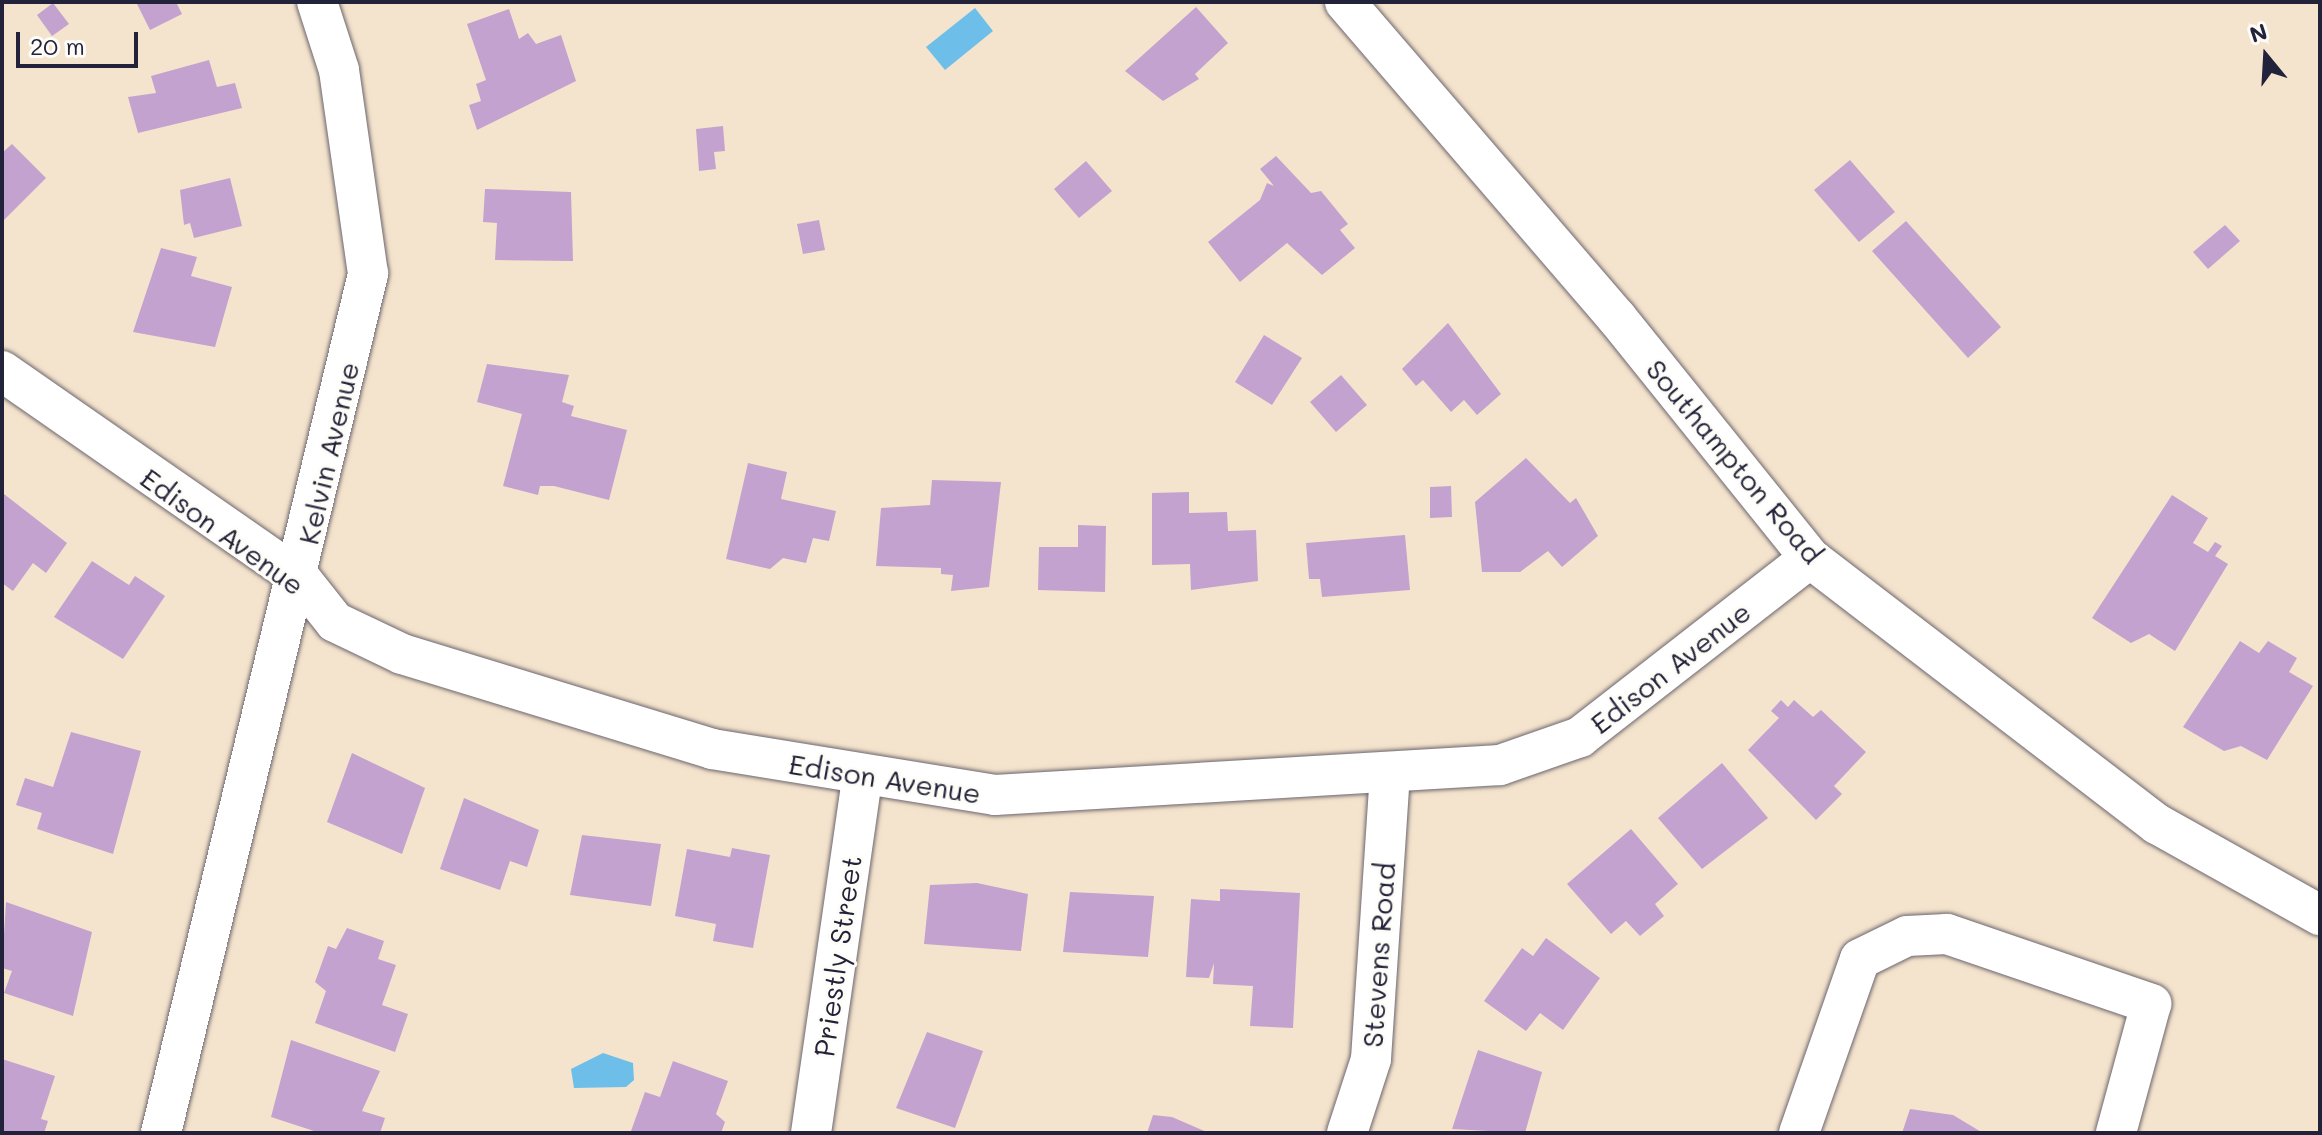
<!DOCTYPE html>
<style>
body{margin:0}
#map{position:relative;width:2322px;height:1135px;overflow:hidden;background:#f5e4cd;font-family:Mali,sans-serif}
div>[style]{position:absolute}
.water>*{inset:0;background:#6dbfe9}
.building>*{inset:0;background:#c3a2cf}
.roads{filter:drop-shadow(0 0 2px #6c666e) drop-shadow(0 0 2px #6c666e)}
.minor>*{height:40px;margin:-20px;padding:0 20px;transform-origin:20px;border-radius:20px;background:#fff}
span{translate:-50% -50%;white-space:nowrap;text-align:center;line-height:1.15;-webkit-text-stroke:6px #fdfcf7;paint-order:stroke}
.street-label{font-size:28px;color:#22223b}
.frame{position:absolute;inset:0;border:4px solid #22223b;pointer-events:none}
.north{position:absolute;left:2226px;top:16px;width:80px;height:80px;-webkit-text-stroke:6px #fdfcf7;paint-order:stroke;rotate:342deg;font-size:22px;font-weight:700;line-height:32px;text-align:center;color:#22223b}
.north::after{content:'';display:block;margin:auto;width:28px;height:36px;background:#22223b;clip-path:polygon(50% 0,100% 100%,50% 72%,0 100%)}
.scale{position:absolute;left:16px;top:32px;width:122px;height:36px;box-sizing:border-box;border:4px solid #22223b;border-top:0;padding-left:10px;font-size:24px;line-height:28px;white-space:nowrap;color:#22223b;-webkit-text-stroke:6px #fdfcf7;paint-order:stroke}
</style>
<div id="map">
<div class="water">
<div style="clip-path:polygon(975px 8px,993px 31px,945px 70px,926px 47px)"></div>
<div style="clip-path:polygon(603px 1053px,633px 1063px,634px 1080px,626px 1087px,574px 1088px,571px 1069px)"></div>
</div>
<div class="building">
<div style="clip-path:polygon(136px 2px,176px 2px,182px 14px,150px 30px)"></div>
<div style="clip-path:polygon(53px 3px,69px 24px,52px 36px,37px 15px)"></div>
<div style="clip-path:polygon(1196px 7px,1228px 43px,1195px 74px,1199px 79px,1163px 101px,1125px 71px)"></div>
<div style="clip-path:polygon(509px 9px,519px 39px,528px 33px,536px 44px,561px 35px,576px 81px,477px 130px,469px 105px,481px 101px,476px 84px,486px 80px,467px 24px)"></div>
<div style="clip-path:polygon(209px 60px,217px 87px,235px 83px,242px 108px,138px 133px,128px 97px,156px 93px,151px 76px)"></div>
<div style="clip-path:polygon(723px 126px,725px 151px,714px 152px,716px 169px,699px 171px,696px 129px)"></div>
<div style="clip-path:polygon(12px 144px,46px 178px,2px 222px,2px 153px)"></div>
<div style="clip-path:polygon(1276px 156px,1311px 193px,1321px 191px,1348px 224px,1340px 230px,1355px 248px,1322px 275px,1287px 243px,1240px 282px,1208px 242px,1260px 200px,1267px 183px,1274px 186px,1260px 169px)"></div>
<div style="clip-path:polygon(1850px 160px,1895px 212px,1859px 242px,1814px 190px)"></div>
<div style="clip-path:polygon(1086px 161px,1112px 191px,1079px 218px,1054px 189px)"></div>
<div style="clip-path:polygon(230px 178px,242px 226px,194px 238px,190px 223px,184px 225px,180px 190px)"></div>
<div style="clip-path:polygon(485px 189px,571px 192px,573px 261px,495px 260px,497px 223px,483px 222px)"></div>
<div style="clip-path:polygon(819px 220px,825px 250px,803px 254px,797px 224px)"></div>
<div style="clip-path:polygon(1906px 221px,2001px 327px,1968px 358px,1872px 251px)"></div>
<div style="clip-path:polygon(2225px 225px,2240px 241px,2208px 269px,2193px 252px)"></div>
<div style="clip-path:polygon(161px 248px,197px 257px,191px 276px,232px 287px,215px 347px,133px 332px)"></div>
<div style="clip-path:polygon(1448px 323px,1501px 394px,1477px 415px,1464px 400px,1451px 412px,1423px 380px,1416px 386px,1402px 369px)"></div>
<div style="clip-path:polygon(1264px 335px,1302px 358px,1272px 405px,1235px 382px)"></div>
<div style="clip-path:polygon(487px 364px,569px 375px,562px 402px,574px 406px,571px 416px,627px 430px,609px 500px,554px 486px,540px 486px,538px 495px,503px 486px,522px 414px,477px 402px)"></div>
<div style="clip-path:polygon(1341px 375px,1367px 405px,1336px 432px,1310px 402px)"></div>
<div style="clip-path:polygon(1526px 458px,1570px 503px,1576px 498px,1598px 536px,1562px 567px,1548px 551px,1520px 572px,1482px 572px,1475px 502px)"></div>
<div style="clip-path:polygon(748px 463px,787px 472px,781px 499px,836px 511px,829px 541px,813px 538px,806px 563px,783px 558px,770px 569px,726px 559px)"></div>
<div style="clip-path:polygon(932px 480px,1001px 482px,989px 587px,951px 591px,953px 575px,941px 574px,941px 568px,876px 566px,881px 508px,930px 505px)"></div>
<div style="clip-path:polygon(1451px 486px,1452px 517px,1430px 518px,1430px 487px)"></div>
<div style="clip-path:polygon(1189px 492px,1189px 513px,1227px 512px,1228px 531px,1256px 530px,1258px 581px,1191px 590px,1190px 564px,1152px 565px,1152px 493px)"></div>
<div style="clip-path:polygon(4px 494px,67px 543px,46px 573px,33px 563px,13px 591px,2px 583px)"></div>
<div style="clip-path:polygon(2172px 495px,2208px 518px,2193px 543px,2208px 552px,2215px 542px,2222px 546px,2215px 556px,2228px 564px,2175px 651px,2149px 634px,2131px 643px,2092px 618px)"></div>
<div style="clip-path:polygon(1078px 525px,1106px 526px,1105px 592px,1038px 590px,1039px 547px,1078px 547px)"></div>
<div style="clip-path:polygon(1405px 535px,1410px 590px,1322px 597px,1320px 579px,1309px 579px,1306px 543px)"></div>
<div style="clip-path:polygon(92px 561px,129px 585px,135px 576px,165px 596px,123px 659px,54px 617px)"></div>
<div style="clip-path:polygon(2240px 641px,2259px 653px,2268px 641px,2297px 658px,2289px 672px,2313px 686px,2267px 760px,2241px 746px,2224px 751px,2183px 727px)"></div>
<div style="clip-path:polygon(1781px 700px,1788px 707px,1794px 700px,1813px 717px,1821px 710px,1866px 752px,1834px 786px,1842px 794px,1816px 820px,1748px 750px,1779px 718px,1771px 711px)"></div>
<div style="clip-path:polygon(71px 732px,141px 751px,113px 854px,37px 829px,42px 813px,16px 805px,25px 778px,53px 787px)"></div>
<div style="clip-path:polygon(352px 753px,425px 788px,402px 854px,327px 822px)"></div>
<div style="clip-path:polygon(1722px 763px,1768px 818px,1702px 869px,1658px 818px)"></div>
<div style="clip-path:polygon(464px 798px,539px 830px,527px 867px,510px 861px,500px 890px,440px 869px)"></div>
<div style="clip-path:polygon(1631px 829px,1678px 884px,1655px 904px,1664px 916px,1640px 936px,1626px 921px,1611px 934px,1567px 884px)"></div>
<div style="clip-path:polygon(582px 835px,661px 844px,651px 906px,570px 895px)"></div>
<div style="clip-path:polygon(732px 848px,770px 855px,753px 948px,713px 941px,716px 924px,675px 916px,687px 849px,730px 857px)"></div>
<div style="clip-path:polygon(977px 883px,1028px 894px,1021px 951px,924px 944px,930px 885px)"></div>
<div style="clip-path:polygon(1220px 889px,1300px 893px,1293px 1028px,1250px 1026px,1253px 986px,1213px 984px,1214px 963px,1209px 978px,1186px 977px,1191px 899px,1220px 901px)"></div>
<div style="clip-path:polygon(1070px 892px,1154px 896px,1148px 957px,1063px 952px)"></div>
<div style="clip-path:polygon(6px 902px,92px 932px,73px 1016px,4px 993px,12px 971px,2px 968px)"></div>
<div style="clip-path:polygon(347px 928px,384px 941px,378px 959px,396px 965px,382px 1005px,408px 1014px,395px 1052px,315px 1023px,326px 991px,315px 982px,328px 946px,336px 949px)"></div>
<div style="clip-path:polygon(1546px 938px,1600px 978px,1563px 1030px,1540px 1013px,1526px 1031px,1484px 1001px,1522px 948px,1533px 956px)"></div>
<div style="clip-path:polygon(927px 1032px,983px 1051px,955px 1128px,896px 1108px)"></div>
<div style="clip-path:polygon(291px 1040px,380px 1071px,362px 1111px,385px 1118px,380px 1133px,320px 1133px,271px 1117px)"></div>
<div style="clip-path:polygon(1478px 1050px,1542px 1072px,1525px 1133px,1452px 1129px)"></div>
<div style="clip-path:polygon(2px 1059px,55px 1076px,41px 1119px,48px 1121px,44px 1133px,2px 1133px)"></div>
<div style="clip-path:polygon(673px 1061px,728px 1081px,716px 1114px,725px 1122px,721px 1133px,631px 1131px,645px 1092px,660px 1097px)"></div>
<div style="clip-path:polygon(1910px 1109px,1953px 1115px,1983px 1133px,1902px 1133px)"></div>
<div style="clip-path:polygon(1153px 1115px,1172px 1117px,1209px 1133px,1147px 1133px)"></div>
</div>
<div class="roads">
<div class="minor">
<div style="left:1345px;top:2px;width:417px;rotate:49.3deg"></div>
<div style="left:1617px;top:318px;width:308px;rotate:51.2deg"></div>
<div style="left:1810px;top:558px;width:437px;rotate:37.5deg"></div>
<div style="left:2157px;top:824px;width:187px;rotate:29.2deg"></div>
<div style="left:2px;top:371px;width:363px;rotate:34.8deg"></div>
<div style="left:300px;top:578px;width:56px;rotate:51.5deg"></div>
<div style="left:335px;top:622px;width:74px;rotate:25.5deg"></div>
<div style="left:402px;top:654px;width:324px;rotate:17deg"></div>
<div style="left:712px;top:749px;width:287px;rotate:9.2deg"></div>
<div style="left:995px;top:795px;width:506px;rotate:-3.4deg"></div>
<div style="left:1500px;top:765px;width:85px;rotate:-19.3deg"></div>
<div style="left:1580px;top:737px;width:291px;rotate:-37.9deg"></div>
<div style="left:161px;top:1133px;width:884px;rotate:-76.45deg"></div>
<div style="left:368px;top:274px;width:206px;rotate:-98.1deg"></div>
<div style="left:339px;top:70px;width:71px;rotate:-107.9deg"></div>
<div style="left:811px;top:1133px;width:359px;rotate:-81.8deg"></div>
<div style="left:1347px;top:1133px;width:78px;rotate:-72deg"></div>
<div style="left:1371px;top:1059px;width:287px;rotate:-86.2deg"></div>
<div style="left:1799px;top:1133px;width:184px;rotate:-70.7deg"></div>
<div style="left:1860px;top:959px;width:52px;rotate:-26.1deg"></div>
<div style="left:1907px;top:936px;width:40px;rotate:-2.9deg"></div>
<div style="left:1947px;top:934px;width:216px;rotate:18.9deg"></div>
<div style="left:2151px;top:1004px;width:134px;rotate:105.2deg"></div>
</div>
</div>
<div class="street-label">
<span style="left:328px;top:453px;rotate:-77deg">Kelvin Avenue</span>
<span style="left:1735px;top:461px;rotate:50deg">Southampton Road</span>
<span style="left:223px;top:531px;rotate:36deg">Edison Avenue</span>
<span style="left:1670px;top:667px;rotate:-38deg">Edison Avenue</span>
<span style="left:885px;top:778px;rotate:9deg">Edison Avenue</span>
<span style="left:1378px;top:955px;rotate:-86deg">Stevens Road</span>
<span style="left:837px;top:956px;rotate:-82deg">Priestly Street</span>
</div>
<div class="frame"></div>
<div class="north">N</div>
<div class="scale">20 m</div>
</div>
